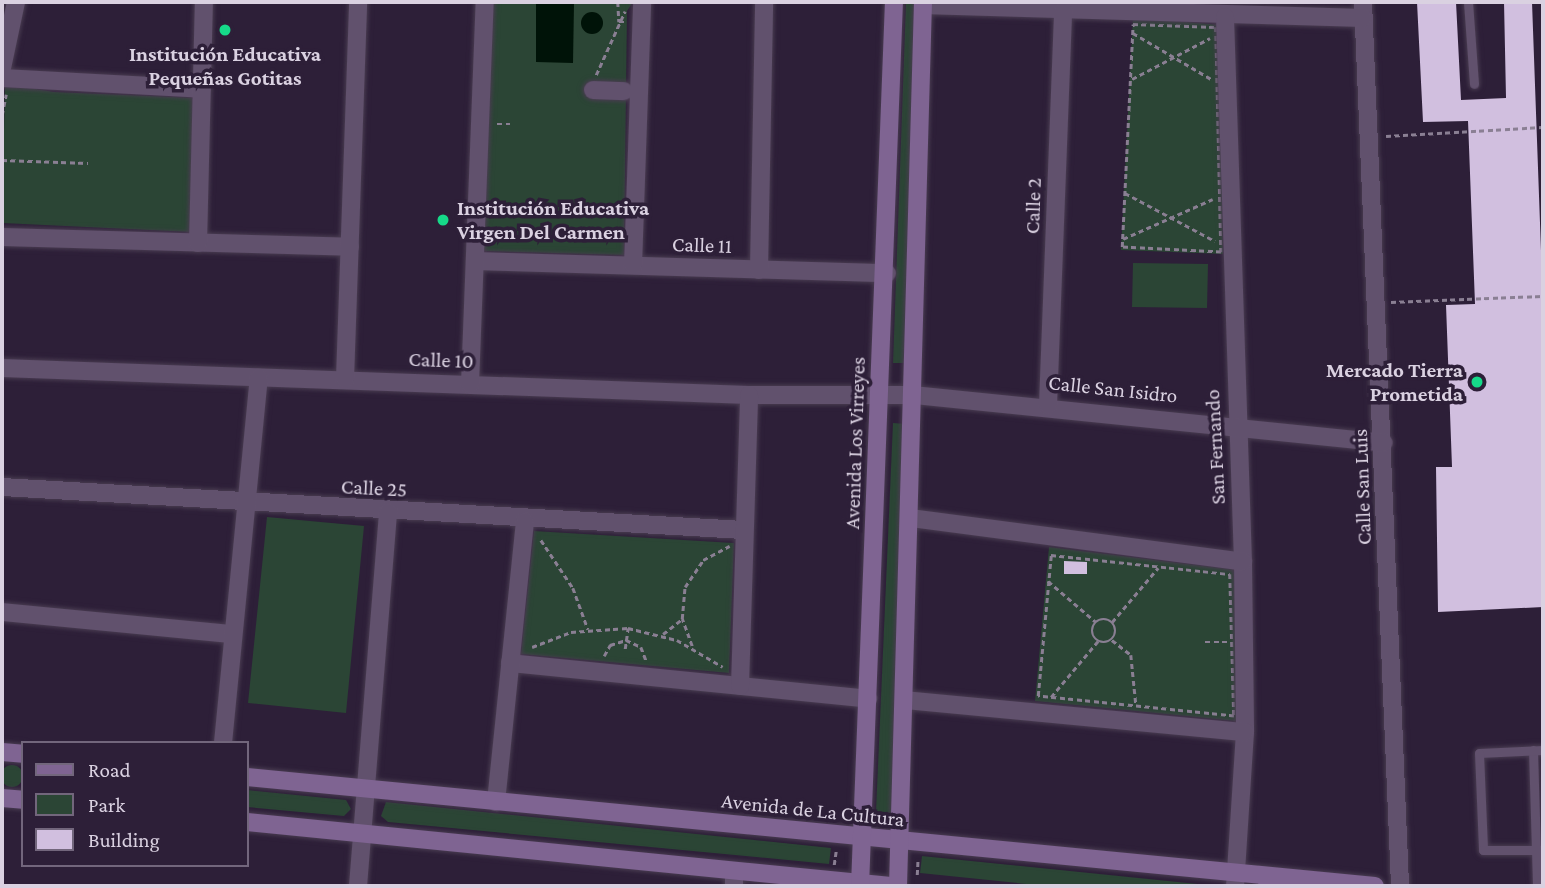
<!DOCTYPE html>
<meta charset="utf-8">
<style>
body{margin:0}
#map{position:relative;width:1545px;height:888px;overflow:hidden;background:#2d1f38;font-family:"Crimson Pro",serif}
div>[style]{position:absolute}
.green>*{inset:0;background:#2b4535}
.round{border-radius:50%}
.water>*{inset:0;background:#001308}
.building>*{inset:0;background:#d1bfdf}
.path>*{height:2.5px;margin-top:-1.25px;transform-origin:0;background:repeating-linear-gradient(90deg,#8a7f93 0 5px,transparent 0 8.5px)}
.path>.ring{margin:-1.25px;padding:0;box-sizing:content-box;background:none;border:2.5px solid #8a7f93;border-radius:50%}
.roads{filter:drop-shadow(0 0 2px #493c51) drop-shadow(0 0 2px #493c51)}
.lane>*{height:9px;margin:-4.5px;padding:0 4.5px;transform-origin:4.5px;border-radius:4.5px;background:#61516d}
.street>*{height:18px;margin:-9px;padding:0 9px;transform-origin:9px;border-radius:9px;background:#61516d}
.secondary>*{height:18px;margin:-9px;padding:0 9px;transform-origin:9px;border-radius:9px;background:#7f6492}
.dots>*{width:19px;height:19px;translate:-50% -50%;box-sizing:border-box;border:4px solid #2d1f38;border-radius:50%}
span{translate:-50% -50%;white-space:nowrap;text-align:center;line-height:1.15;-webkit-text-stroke:7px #2d1f38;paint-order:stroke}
.poi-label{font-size:21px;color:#dad1e1;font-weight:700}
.left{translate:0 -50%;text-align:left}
.right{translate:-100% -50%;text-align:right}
.street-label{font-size:21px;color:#dad1e1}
.frame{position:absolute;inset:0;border:4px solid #dad1e1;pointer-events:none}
.legend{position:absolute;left:21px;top:741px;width:228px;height:126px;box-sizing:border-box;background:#2d1f38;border:2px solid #72667c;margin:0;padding:9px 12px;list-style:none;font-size:21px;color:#dad1e1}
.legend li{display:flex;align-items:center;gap:14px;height:35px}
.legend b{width:35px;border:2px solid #72667c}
</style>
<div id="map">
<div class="green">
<div style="clip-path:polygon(491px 2px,633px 2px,627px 11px,624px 255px,483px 251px)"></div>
<div style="clip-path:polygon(906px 2px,921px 2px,909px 363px,893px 363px)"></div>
<div style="clip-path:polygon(1133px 17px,1220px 25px,1223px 254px,1121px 250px)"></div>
<div style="clip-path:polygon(5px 84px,54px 92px,197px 98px,192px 232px,2px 223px)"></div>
<div style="clip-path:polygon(1133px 263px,1208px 264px,1207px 308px,1132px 307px)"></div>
<div style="clip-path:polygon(893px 423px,906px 424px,894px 813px,876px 811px)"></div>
<div style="clip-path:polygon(267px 517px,364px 526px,346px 713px,248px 703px)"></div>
<div style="clip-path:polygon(534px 531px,734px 543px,729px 673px,521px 654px)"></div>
<div style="clip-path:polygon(1049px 547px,1236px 570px,1236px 721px,1035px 701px)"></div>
<div class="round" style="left:1px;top:765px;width:22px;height:22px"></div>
<div style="clip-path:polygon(247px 790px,346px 800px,351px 809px,344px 816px,247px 807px)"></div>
<div style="clip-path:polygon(386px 802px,831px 848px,829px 864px,388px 822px,381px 816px)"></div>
<div style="clip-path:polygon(922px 856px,1217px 886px,1046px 886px,920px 873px)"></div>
</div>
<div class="water">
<div style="clip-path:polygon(536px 3px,574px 3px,573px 63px,536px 62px)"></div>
<div class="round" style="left:581px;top:12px;width:22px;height:22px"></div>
</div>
<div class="building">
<div style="clip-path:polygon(1417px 2px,1456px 2px,1461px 100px,1506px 98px,1504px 2px,1532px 2px,1543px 306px,1543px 607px,1438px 612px,1436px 467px,1452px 467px,1446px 305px,1475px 304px,1468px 121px,1423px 122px)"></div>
<div style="clip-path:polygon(1064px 561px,1087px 562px,1087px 574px,1064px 574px)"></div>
</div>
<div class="path">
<div style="left:618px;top:2px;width:20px;rotate:87deg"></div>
<div style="left:619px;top:22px;width:6px"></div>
<div style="left:1133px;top:24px;width:83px;rotate:2.1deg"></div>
<div style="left:1216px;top:27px;width:225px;rotate:88.7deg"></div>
<div style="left:1221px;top:252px;width:99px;rotate:-177.1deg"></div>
<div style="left:1122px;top:247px;width:223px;rotate:-87.2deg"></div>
<div style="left:1133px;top:33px;width:91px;rotate:30.5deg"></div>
<div style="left:596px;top:75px;width:70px;rotate:-65.6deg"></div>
<div style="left:1132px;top:79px;width:88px;rotate:-27.7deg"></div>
<div style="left:2px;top:115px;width:21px;rotate:-79deg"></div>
<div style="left:497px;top:124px;width:15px"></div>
<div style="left:1386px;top:136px;width:157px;rotate:-3.3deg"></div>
<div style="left:2px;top:160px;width:86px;rotate:2deg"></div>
<div style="left:1125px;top:193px;width:102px;rotate:28.1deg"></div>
<div style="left:1123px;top:239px;width:98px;rotate:-24deg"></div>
<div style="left:1391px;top:302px;width:152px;rotate:-2.3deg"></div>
<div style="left:541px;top:540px;width:58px;rotate:56.3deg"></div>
<div style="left:573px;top:588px;width:44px;rotate:69.9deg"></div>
<div style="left:1051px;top:555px;width:180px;rotate:6.1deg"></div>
<div style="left:1230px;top:574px;width:142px;rotate:88.4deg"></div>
<div style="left:1234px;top:716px;width:197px;rotate:-174.2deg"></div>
<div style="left:1038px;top:696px;width:142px;rotate:-84.7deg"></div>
<div style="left:1048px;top:581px;width:63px;rotate:40.5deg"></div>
<div class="ring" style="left:1092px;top:619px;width:21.5px;height:21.5px"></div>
<div style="left:1112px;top:622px;width:71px;rotate:-49.6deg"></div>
<div style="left:663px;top:634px;width:24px;rotate:-38deg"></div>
<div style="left:1112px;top:640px;width:24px;rotate:38deg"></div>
<div style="left:1131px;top:655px;width:49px;rotate:84.2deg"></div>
<div style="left:1205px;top:642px;width:22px"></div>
<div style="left:692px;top:646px;width:29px;rotate:-110deg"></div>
<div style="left:682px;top:619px;width:32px;rotate:-85deg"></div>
<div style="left:685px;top:587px;width:32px;rotate:-56deg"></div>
<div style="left:703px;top:560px;width:30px;rotate:-28deg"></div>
<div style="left:532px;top:647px;width:42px;rotate:-21deg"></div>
<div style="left:571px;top:632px;width:57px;rotate:-4deg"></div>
<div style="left:628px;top:628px;width:50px;rotate:13.8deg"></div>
<div style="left:677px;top:640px;width:53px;rotate:30.4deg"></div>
<div style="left:625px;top:649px;width:21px;rotate:-82deg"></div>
<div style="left:604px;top:656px;width:13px;rotate:-61deg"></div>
<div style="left:610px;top:645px;width:17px;rotate:-17deg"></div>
<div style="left:626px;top:640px;width:17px;rotate:25deg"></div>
<div style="left:641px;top:647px;width:14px;rotate:69deg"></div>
<div style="left:1051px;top:697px;width:73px;rotate:-50deg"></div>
<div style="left:834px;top:865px;width:14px;rotate:-82deg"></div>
<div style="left:917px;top:875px;width:17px;rotate:-87deg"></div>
</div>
<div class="roads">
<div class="lane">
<div style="left:1468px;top:2px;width:82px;rotate:85.8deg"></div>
<div style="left:1533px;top:750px;width:136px;rotate:88.3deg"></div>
<div style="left:1543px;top:750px;width:64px;rotate:177.3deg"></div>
<div style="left:1479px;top:753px;width:97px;rotate:87.6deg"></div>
<div style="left:1483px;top:850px;width:60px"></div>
</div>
<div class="street">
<div style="left:1363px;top:2px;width:885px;rotate:87.6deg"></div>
<div style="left:923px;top:5px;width:440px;rotate:1.7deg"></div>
<div style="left:1225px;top:17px;width:545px;rotate:88.11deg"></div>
<div style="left:1243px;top:562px;width:170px;rotate:89.3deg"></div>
<div style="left:1245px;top:732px;width:154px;rotate:93.7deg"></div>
<div style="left:2px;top:68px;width:67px;rotate:-78deg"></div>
<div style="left:2px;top:78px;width:200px;rotate:3.1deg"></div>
<div style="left:593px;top:90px;width:31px;rotate:2deg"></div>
<div style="left:2px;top:237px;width:348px;rotate:1.6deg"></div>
<div style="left:198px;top:243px;width:241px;rotate:-88.6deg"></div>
<div style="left:475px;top:261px;width:412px;rotate:1.7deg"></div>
<div style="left:633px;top:265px;width:263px;rotate:-88deg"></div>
<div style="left:759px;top:270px;width:268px;rotate:-88.9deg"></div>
<div style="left:2px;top:368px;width:747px;rotate:2.07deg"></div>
<div style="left:749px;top:395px;width:165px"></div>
<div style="left:914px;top:395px;width:472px;rotate:5.8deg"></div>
<div style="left:345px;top:379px;width:377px;rotate:-88deg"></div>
<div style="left:470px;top:384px;width:382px;rotate:-87.8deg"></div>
<div style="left:1048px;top:405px;width:395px;rotate:-87.8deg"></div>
<div style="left:2px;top:487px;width:743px;rotate:3.32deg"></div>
<div style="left:911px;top:518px;width:335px;rotate:7.5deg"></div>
<div style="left:2px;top:612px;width:231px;rotate:5.5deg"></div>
<div style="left:510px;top:663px;width:360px;rotate:5.7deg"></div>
<div style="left:740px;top:686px;width:291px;rotate:-88.2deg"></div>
<div style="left:904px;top:700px;width:342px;rotate:5.4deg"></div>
<div style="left:223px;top:743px;width:367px;rotate:-84.4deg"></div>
<div style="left:496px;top:802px;width:282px;rotate:-84.1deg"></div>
<div style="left:358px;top:886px;width:375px;rotate:-85.4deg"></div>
<div style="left:734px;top:886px;width:13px;rotate:-90deg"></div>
</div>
<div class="secondary">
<div style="left:2px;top:752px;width:21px;rotate:5deg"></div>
<div style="left:247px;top:777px;width:1133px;rotate:5.52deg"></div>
<div style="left:2px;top:798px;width:21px;rotate:5deg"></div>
<div style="left:247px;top:822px;width:647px;rotate:5.68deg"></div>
<div style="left:860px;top:886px;width:885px;rotate:-87.8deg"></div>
<div style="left:898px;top:886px;width:884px;rotate:-88.38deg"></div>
</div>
</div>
<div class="dots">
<div style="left:225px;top:30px;background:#16d989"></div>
<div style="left:443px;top:220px;background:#16d989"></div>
<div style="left:1477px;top:382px;background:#16d989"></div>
</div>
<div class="poi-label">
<span style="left:225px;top:66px">Institución Educativa<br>Pequeñas Gotitas</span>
<span class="left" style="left:457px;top:220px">Institución Educativa<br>Virgen Del Carmen</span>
<span class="right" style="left:1463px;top:382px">Mercado Tierra<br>Prometida</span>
</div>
<div class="street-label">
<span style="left:1033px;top:206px;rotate:-88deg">Calle 2</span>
<span style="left:702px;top:245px;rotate:2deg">Calle 11</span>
<span style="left:441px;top:360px;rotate:2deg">Calle 10</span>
<span style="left:1113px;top:389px;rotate:6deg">Calle San Isidro</span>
<span style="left:855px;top:443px;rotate:-88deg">Avenida Los Virreyes</span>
<span style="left:1215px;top:447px;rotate:-93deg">San Fernando</span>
<span style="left:1362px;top:487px;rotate:-92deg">Calle San Luis</span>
<span style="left:374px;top:488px;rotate:3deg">Calle 25</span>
<span style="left:813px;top:810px;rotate:6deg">Avenida de La Cultura</span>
</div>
<div class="frame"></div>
<ul class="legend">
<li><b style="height:9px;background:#7f6492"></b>Road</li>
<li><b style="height:19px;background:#2b4535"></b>Park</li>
<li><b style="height:19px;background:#d1bfdf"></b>Building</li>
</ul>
</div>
